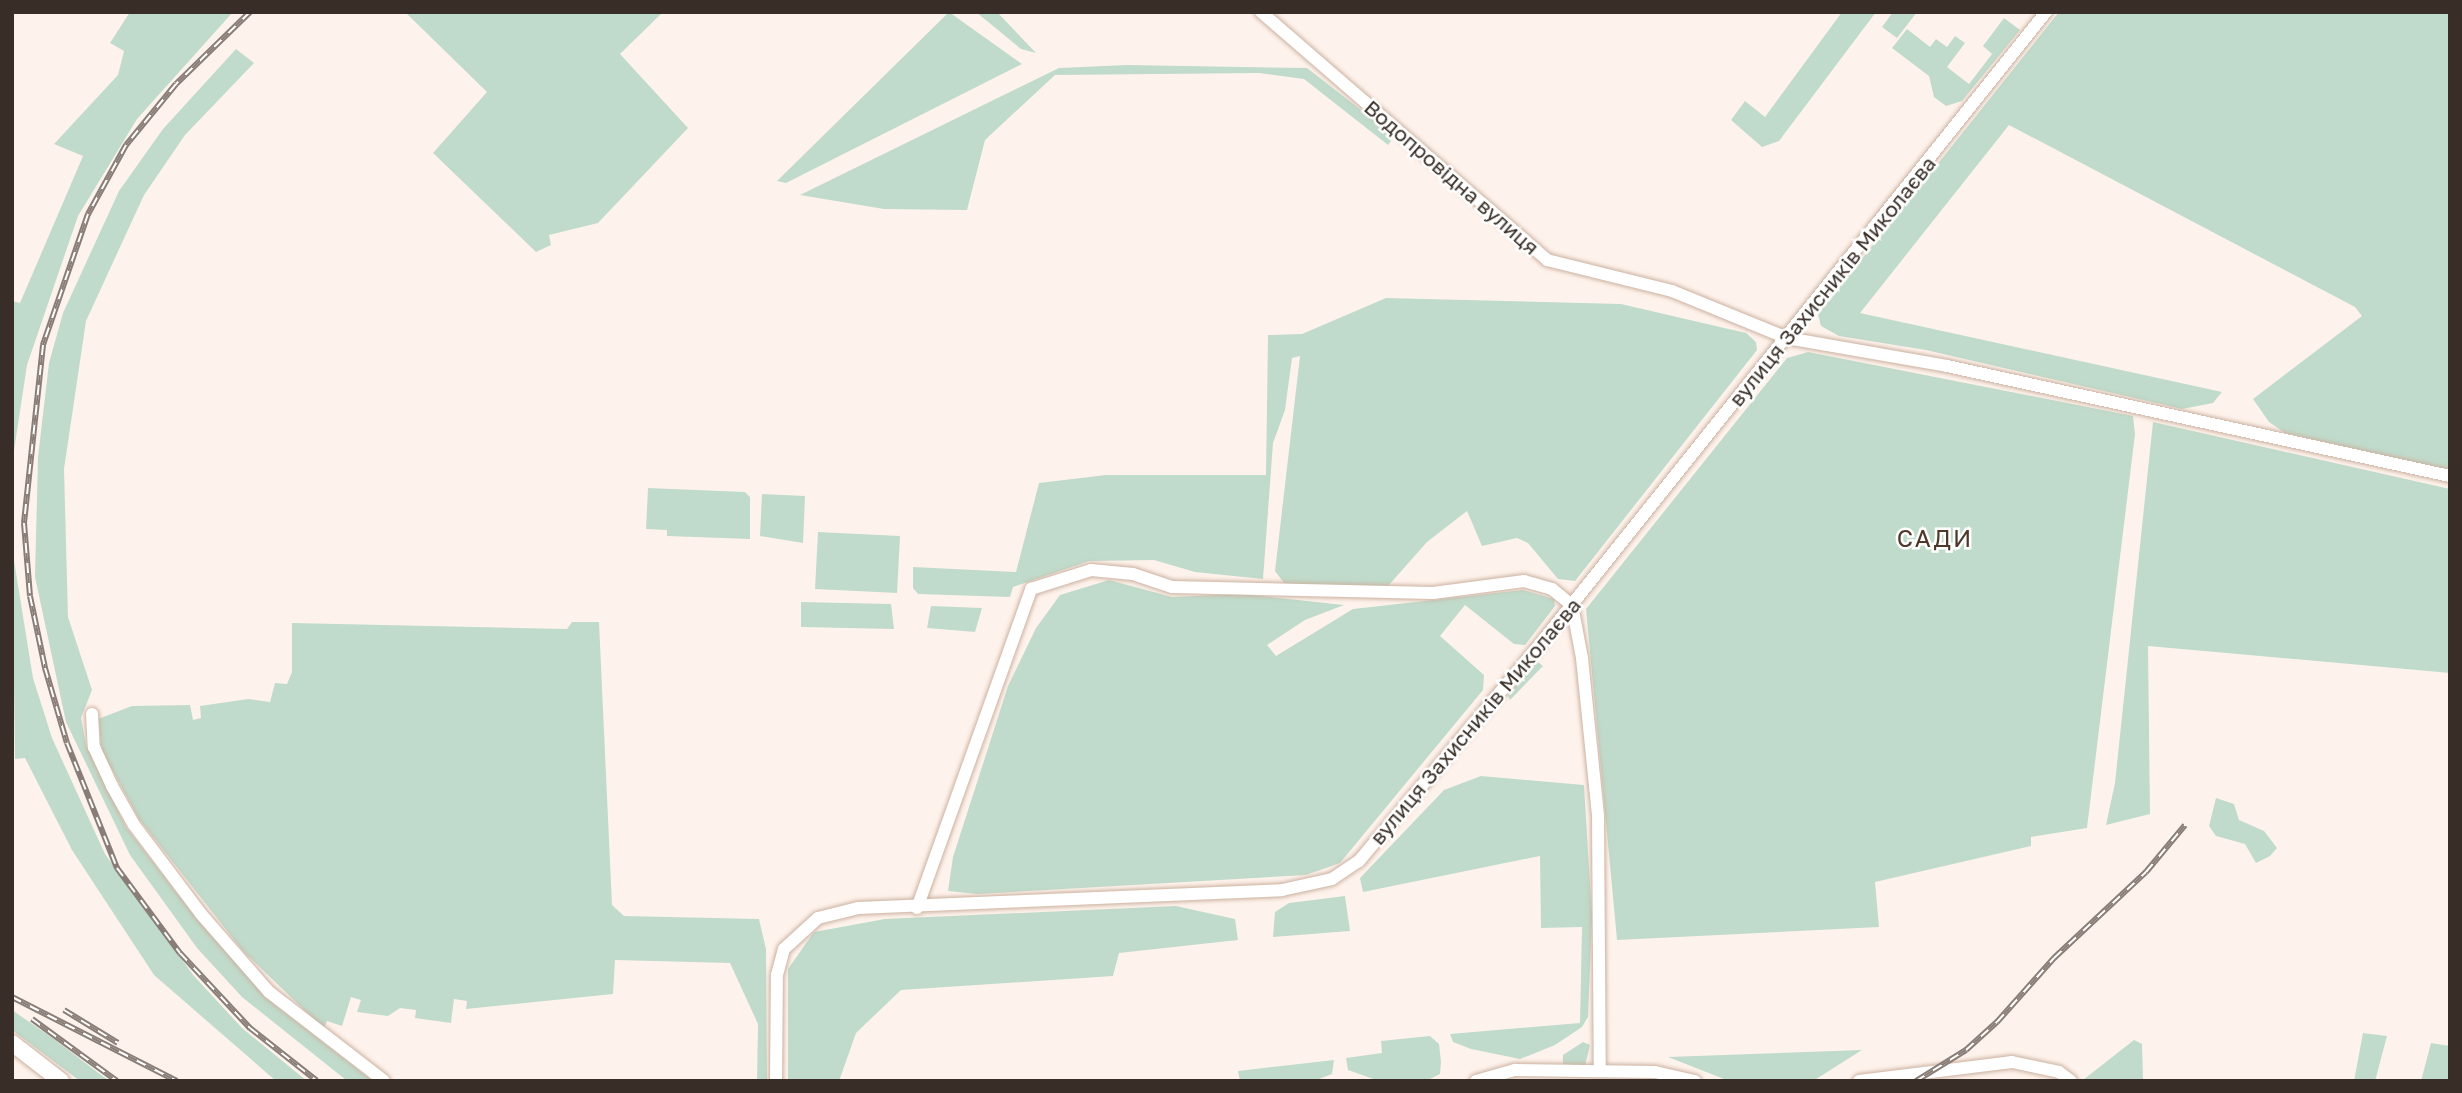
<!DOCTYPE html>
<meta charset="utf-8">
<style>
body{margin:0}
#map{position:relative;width:2462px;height:1093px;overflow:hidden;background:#fef3ec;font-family:"Golos Text",sans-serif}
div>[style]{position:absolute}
.green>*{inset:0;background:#c0dbcb}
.roads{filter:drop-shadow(0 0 2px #cbb1a0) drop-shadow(0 0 2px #cbb1a0)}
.minor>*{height:12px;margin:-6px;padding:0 6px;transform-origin:6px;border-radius:6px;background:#fff}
.major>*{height:16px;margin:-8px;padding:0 8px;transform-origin:8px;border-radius:8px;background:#fff}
.rail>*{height:6px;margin-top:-3px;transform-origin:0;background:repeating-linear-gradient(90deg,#fff 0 10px,#897e77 0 20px);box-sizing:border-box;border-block:2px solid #897e77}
span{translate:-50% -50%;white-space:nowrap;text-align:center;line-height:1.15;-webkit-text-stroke:5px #fff;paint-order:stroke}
.street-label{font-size:21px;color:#382e27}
.quarter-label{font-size:24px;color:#4e382a;letter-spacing:2px}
.frame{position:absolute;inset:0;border:14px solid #382e27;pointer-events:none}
</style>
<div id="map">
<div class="green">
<div style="clip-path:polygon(130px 12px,233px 12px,137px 119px,78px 216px,27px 365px,12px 464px,12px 301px,20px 303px,83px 156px,54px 144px,118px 75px,124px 51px,110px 43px)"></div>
<div style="clip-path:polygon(405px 12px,663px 12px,620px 54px,688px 128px,598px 223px,549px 235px,551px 245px,536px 252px,433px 153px,487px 92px)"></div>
<div style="clip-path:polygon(949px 12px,1022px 64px,786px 183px,777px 181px)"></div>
<div style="clip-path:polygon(976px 12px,997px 12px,1036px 53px,1021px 49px)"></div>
<div style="clip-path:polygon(1842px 12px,1876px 12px,1779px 141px,1762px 147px,1731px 120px,1745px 101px,1765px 117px)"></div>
<div style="clip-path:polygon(1893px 12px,1917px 12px,1897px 38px,1882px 27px)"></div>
<div style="clip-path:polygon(2059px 12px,2450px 12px,2450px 470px,2285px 433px,2269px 422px,2253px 399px,2362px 316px,2355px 307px,2009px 125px,1860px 313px,2222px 392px,2213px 403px,2182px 409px,1926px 350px,1839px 336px,1821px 326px,1818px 314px)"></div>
<div style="clip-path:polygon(2004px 18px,2020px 30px,1962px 101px,1946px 106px,1934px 97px,1929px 76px,1892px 48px,1907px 29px,1930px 47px,1936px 39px,1947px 47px,1955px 36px,1965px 43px,1947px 67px,1969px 84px,1992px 54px,1983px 46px)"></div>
<div style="clip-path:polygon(236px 49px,254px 63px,185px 135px,144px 195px,86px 321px,64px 469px,68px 617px,92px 690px,81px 718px,86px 745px,126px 827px,187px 906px,266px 998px,373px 1081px,346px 1080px,242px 997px,197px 948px,130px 855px,66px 722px,35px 577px,38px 457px,49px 363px,63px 313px,119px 191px,163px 129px)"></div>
<div style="clip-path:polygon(1127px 65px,1307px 68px,1392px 134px,1391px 141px,1388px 145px,1304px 79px,1259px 73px,1055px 75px,985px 140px,967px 210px,884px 209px,800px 195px,1059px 68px)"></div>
<div style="clip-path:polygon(1386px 298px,1621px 304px,1746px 333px,1756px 342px,1757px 350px,1575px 581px,1558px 579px,1528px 543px,1517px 538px,1482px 546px,1467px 511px,1427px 542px,1380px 595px,1284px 583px,1275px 571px,1300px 356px,1292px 358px,1285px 410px,1273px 443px,1263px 579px,1195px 572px,1154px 560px,1089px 561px,1013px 587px,1010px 597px,918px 594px,913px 588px,913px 567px,1016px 572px,1039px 483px,1106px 475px,1266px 475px,1268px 335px,1302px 334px)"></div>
<div style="clip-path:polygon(1808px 352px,2133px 416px,2135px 434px,2087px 828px,2031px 837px,2031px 846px,1875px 882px,1879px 927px,1617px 940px,1586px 609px,1787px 358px)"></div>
<div style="clip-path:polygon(2153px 422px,2450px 489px,2450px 673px,2148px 646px,2150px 814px,2106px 825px,2115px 783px)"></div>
<div style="clip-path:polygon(648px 488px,745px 492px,750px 497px,750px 539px,667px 536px,667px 530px,646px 529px)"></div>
<div style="clip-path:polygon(762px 494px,805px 496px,803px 543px,760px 536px)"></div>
<div style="clip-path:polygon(818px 532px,900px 536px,897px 593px,815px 589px)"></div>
<div style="clip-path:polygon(12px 548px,33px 678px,52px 738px,105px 854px,194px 976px,242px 1028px,307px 1081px,276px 1081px,154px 975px,72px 850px,25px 758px,15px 759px)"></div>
<div style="clip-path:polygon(1109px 580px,1172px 597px,1241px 594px,1344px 605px,1305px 620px,1267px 645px,1276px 656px,1353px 609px,1523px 590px,1554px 599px,1555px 606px,1525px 645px,1514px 644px,1465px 605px,1440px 636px,1484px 675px,1483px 690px,1340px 863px,1306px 875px,977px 894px,948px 891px,953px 857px,1008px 686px,1036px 628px,1060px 595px)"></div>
<div style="clip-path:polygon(801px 602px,891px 604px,894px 629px,801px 627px)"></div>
<div style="clip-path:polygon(931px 606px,982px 608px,975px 632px,927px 628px)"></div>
<div style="clip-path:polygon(572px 622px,599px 622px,612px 905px,624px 916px,759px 919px,766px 949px,767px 1081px,757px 1081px,758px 1024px,730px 963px,615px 960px,613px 994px,466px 1009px,467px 1001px,454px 999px,451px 1023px,415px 1018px,416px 1010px,400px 1008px,388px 1016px,357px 1012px,361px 1000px,351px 997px,342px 1026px,327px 1021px,324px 1029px,243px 951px,139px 819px,102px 751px,98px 719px,132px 706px,190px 705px,193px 720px,201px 718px,200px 706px,248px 699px,270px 702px,275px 683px,287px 684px,292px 672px,292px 623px,567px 629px)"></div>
<div style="clip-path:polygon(1535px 660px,1543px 666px,1510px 700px,1508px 695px)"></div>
<div style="clip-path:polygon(1481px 776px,1584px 785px,1592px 917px,1588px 1017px,1582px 1027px,1555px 1045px,1520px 1059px,1471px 1049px,1453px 1042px,1450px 1034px,1580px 1023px,1582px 927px,1541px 928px,1540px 856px,1363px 892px,1360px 878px,1444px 790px)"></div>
<div style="clip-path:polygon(2216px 798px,2234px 804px,2239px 820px,2264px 831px,2277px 848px,2270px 856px,2256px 863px,2245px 844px,2216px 836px,2209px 826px)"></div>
<div style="clip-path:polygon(1345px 896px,1350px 931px,1273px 937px,1275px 912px,1289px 903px)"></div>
<div style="clip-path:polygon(1176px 906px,1235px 919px,1238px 940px,1119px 953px,1113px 976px,901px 990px,856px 1033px,839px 1081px,788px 1081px,788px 969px,814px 932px,885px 919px)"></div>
<div style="clip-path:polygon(12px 1010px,54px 1039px,109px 1081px,80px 1081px,12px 1030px)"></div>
<div style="clip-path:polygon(2363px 1033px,2387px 1036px,2375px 1081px,2354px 1081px)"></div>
<div style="clip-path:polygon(1430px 1036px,1439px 1044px,1441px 1062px,1440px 1074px,1428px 1080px,1379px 1081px,1348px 1070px,1346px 1058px,1382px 1053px,1381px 1041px)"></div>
<div style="clip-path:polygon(2134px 1040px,2142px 1044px,2143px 1081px,2083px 1080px)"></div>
<div style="clip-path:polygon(1583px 1042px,1590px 1045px,1585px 1066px,1563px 1064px,1563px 1055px)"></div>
<div style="clip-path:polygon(2431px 1043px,2450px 1046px,2450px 1081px,2421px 1081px)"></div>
<div style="clip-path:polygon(1862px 1050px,1813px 1081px,1729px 1081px,1668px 1057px)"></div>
<div style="clip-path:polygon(1334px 1060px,1332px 1074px,1314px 1081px,1240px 1081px,1238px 1071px)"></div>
</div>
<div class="roads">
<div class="minor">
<div style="left:1261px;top:12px;width:379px;rotate:40.9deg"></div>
<div style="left:1547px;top:260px;width:129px;rotate:13.9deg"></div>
<div style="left:1672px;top:291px;width:124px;rotate:22.2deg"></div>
<div style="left:1787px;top:338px;width:162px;rotate:9.9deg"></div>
<div style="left:1947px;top:366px;width:515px;rotate:12.34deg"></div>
<div style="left:92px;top:714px;width:33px;rotate:87deg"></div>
<div style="left:94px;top:747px;width:43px;rotate:65.2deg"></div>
<div style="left:112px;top:786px;width:45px;rotate:60.6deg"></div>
<div style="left:134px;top:825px;width:111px;rotate:53deg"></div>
<div style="left:201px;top:914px;width:103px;rotate:48.9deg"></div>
<div style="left:269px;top:992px;width:145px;rotate:37.7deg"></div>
<div style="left:917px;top:908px;width:339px;rotate:-70.3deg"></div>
<div style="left:1031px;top:589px;width:63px;rotate:-17.6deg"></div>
<div style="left:1091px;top:570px;width:42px;rotate:5.4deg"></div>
<div style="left:1133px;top:574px;width:41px;rotate:18.4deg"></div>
<div style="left:1172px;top:587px;width:261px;rotate:1.3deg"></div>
<div style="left:1433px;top:593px;width:92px;rotate:-7.5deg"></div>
<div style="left:1524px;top:581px;width:29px;rotate:16deg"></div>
<div style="left:1552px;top:589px;width:26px;rotate:39deg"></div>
<div style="left:1572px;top:605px;width:54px;rotate:79.3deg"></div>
<div style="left:1582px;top:658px;width:159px;rotate:84.2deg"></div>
<div style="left:1598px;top:816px;width:255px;rotate:89.6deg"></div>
<div style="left:776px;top:1081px;width:106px;rotate:-89.5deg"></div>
<div style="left:777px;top:975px;width:27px;rotate:-75deg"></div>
<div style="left:784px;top:949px;width:46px;rotate:-42.4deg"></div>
<div style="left:818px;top:918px;width:41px;rotate:-14deg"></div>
<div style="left:858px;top:908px;width:424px;rotate:-2.4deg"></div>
<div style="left:1282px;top:890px;width:51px;rotate:-12.4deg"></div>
<div style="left:1332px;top:879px;width:32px;rotate:-34deg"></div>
<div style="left:1359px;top:861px;width:273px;rotate:-50.1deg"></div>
<div style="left:1534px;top:652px;width:820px;rotate:-51.34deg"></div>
<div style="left:1476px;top:1081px;width:41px;rotate:-15.8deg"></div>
<div style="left:1515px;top:1070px;width:140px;rotate:0.8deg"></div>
<div style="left:1655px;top:1072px;width:41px;rotate:12.7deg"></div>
<div style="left:1859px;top:1081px;width:154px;rotate:-7.1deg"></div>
<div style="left:2012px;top:1062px;width:48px;rotate:12deg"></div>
<div style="left:2059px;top:1072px;width:15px;rotate:37deg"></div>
</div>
<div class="major">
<div style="left:12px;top:1043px;width:62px;rotate:37.8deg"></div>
</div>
</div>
<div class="rail">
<div style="left:250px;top:12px;width:103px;rotate:135.8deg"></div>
<div style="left:176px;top:84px;width:79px;rotate:129.3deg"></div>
<div style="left:126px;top:145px;width:79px;rotate:118.8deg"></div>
<div style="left:88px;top:214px;width:139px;rotate:109deg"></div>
<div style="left:43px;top:345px;width:179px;rotate:96.1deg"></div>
<div style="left:24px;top:523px;width:73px;rotate:85.3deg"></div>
<div style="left:30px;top:596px;width:74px;rotate:78.2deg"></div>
<div style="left:45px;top:668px;width:78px;rotate:73.7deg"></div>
<div style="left:67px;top:743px;width:135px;rotate:68.2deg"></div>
<div style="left:117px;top:868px;width:106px;rotate:53.5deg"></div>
<div style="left:180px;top:953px;width:103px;rotate:47deg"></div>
<div style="left:250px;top:1028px;width:85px;rotate:38.3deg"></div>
<div style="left:12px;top:997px;width:185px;rotate:27deg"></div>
<div style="left:64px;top:1010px;width:63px;rotate:31.4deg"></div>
<div style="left:32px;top:1019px;width:105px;rotate:36.1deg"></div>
<div style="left:1916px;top:1081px;width:59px;rotate:-31.8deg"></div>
<div style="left:1966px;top:1050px;width:42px;rotate:-42.1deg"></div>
<div style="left:1997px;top:1022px;width:86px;rotate:-48.3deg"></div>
<div style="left:2054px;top:958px;width:126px;rotate:-43.1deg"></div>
<div style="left:2146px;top:872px;width:61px;rotate:-50.3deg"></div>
</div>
<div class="street-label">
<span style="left:1452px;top:177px;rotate:41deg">Водопровідна вулиця</span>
<span style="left:1832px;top:281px;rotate:-51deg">вулиця Захисників Миколаєва</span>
<span style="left:1475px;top:721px;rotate:-50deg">вулиця Захисників Миколаєва</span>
</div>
<div class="quarter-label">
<span style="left:1935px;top:538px">САДИ</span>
</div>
<div class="frame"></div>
</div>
